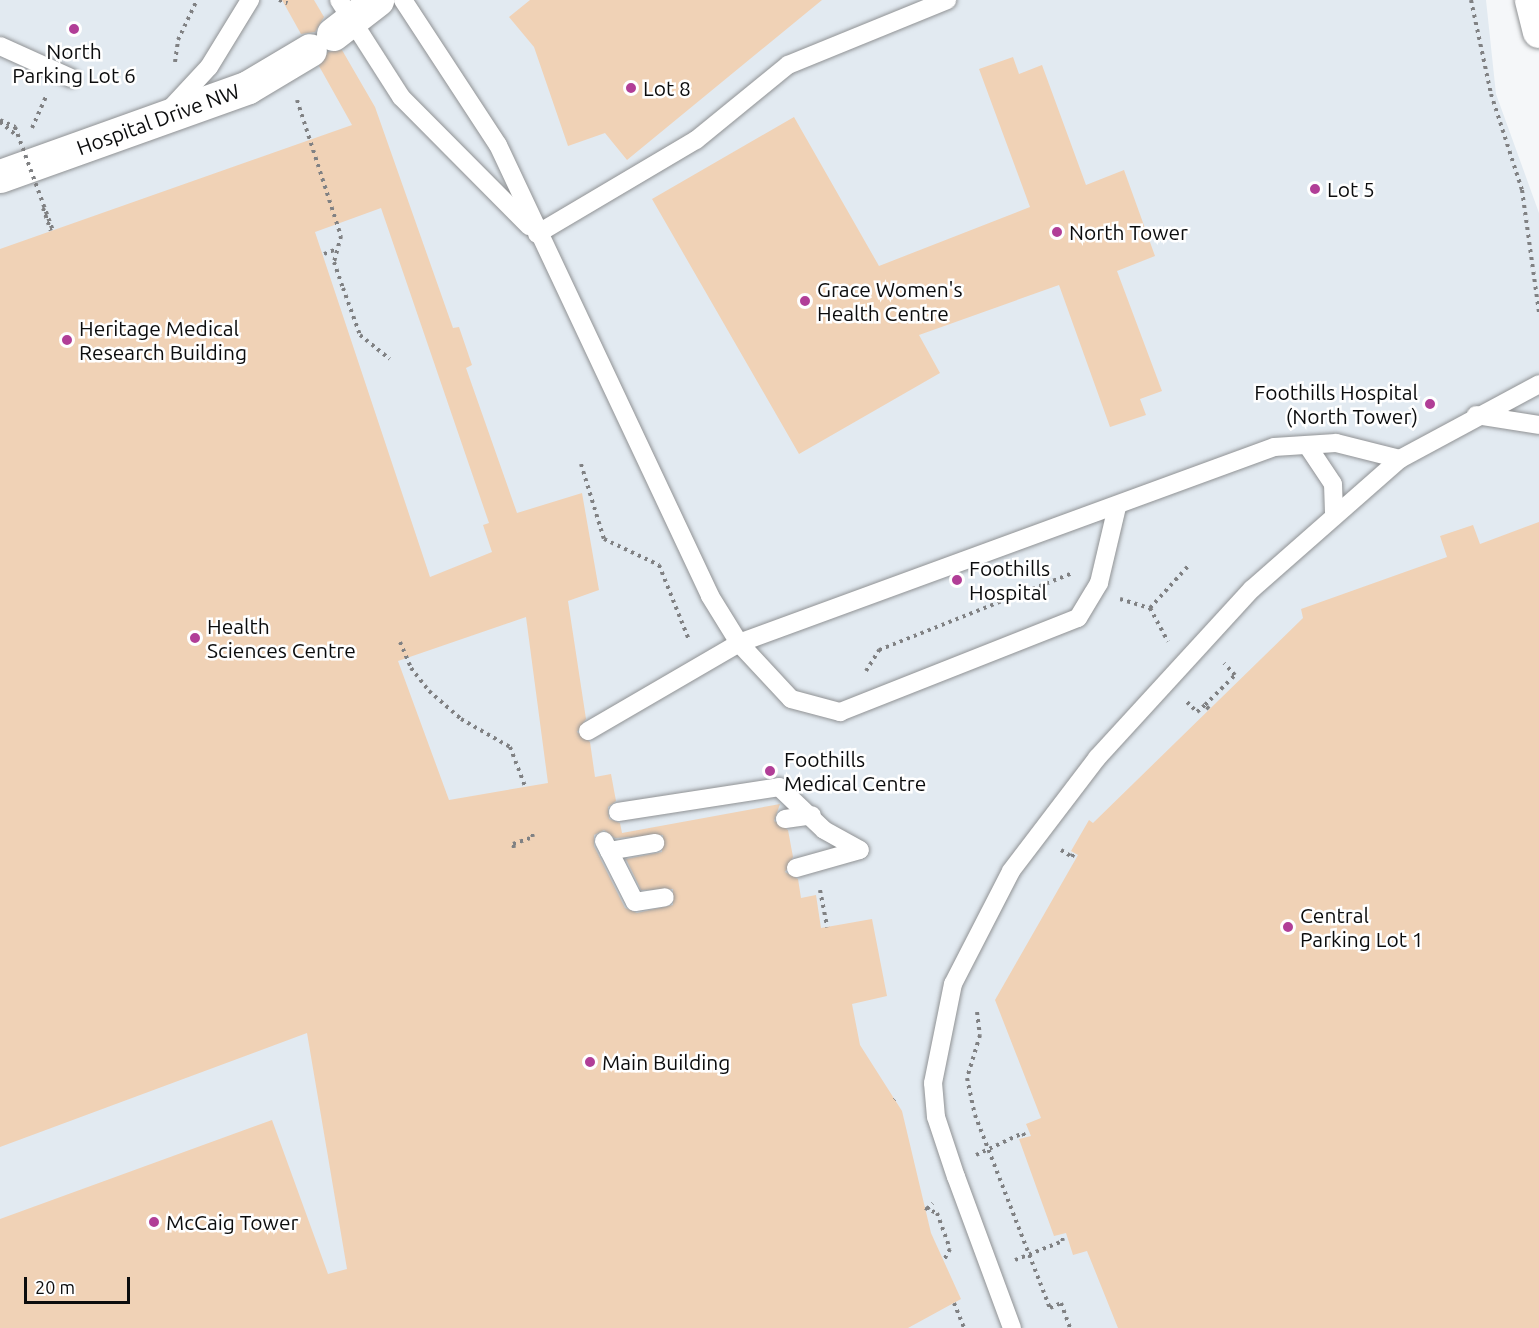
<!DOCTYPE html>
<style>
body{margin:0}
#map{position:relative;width:1539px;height:1328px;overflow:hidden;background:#f5f7f9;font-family:Ubuntu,sans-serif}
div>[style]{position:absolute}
.built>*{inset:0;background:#e2eaf1}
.building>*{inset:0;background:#f0d2b6}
.path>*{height:4px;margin-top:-2px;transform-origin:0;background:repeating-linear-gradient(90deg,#808183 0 3px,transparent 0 7.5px)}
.roads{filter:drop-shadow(0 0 2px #909294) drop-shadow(0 0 2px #909294)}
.lane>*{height:18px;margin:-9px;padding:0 9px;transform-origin:9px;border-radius:9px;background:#fff}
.street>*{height:33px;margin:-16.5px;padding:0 16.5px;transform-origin:16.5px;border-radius:16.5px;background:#fff}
.secondary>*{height:33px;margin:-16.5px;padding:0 16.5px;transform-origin:16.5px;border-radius:16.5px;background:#fff}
.path-bridge>*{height:4px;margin-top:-2px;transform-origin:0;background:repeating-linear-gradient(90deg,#808183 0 3px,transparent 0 7.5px)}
.dots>*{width:16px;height:16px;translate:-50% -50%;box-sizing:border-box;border:3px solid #fff;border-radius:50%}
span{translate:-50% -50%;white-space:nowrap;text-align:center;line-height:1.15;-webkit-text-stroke:5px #fff;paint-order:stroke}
.poi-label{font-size:21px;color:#0b0c0d}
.left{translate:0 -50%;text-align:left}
.right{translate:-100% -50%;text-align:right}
.street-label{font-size:21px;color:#0b0c0d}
.scale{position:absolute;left:24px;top:1277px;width:106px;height:27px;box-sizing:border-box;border:3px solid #0b0c0d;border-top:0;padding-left:8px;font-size:18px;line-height:21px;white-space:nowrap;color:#0b0c0d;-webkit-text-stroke:4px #fff;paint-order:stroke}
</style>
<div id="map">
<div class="built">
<div style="clip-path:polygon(0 0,1486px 0,1496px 94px,1539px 213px,1539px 1328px,0 1328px)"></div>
</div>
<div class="building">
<div style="clip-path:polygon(282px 0,314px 0,324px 17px,315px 32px,301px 34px)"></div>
<div style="clip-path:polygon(530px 0,822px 0,627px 160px,605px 133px,568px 146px,534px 47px,509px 17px)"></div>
<div style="clip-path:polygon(evenodd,342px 50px,375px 107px,453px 328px,459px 327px,472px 365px,466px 368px,517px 513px,582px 493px,599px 590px,568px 601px,586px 719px,577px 732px,590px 742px,595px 777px,611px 774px,616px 801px,608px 807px,609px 819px,620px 823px,622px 833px,780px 804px,774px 821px,788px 830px,793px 857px,785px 872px,798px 879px,801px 898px,816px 895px,821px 928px,872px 919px,887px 996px,852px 1004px,860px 1045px,902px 1111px,931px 1233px,961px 1299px,908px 1328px,0 1328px,0 1219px,272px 1120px,328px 1274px,347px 1269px,307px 1033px,0 1147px,0 249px,352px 125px,319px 66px,328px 52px,342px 50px,381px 208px,489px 523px,483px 525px,492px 552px,430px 577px,315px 232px,381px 208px,342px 50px,526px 617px,548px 783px,449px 800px,398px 661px,526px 617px,342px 50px,604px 830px,615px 838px,663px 835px,662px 852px,626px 859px,641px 890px,673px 889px,673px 905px,637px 913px,625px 908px,594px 846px,594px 835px,604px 830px)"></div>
<div style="clip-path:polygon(1013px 57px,1019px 74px,1042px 65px,1086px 185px,1124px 170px,1155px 256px,1117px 271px,1162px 391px,1140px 399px,1146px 415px,1110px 427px,1059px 285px,919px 335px,940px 373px,799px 454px,652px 199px,794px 117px,879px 266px,1030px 207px,979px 69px)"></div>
<div style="clip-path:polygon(1539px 522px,1539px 1328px,1118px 1328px,1087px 1251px,1073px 1255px,1066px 1233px,1054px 1236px,1019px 1139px,1031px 1136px,1026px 1124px,1041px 1118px,995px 1000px,1078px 855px,1071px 851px,1089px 820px,1093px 823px,1303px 618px,1301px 609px,1447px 557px,1440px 536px,1473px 525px,1480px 544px)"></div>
</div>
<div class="path">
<div style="left:279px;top:0;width:9px;rotate:21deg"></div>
<div style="left:1471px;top:0;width:96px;rotate:78deg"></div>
<div style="left:1491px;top:94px;width:101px;rotate:72.1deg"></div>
<div style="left:1522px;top:190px;width:124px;rotate:82.1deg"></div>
<div style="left:175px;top:62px;width:22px;rotate:-82deg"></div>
<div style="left:178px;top:40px;width:44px;rotate:-64.6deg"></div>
<div style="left:297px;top:100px;width:143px;rotate:72.1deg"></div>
<div style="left:341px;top:236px;width:27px;rotate:105deg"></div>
<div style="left:334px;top:262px;width:28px;rotate:71deg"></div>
<div style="left:343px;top:288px;width:50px;rotate:70.1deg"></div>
<div style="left:360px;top:335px;width:38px;rotate:39deg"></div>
<div style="left:0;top:122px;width:19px;rotate:39deg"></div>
<div style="left:32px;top:128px;width:36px;rotate:-66deg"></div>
<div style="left:43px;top:208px;width:24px;rotate:71deg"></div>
<div style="left:324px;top:254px;width:14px;rotate:-21deg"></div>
<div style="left:581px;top:464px;width:78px;rotate:73deg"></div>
<div style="left:604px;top:539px;width:61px;rotate:25.3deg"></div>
<div style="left:659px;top:565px;width:81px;rotate:68.2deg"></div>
<div style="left:1120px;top:599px;width:31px;rotate:17deg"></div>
<div style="left:1150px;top:608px;width:38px;rotate:62deg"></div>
<div style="left:1150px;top:608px;width:58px;rotate:-47.8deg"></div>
<div style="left:400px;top:642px;width:28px;rotate:67deg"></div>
<div style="left:411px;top:668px;width:29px;rotate:52deg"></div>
<div style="left:429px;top:691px;width:43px;rotate:41.2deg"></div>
<div style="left:461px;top:719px;width:56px;rotate:29.7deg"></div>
<div style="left:510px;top:747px;width:42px;rotate:69deg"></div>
<div style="left:866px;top:671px;width:25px;rotate:-58deg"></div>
<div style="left:879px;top:650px;width:206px;rotate:-21.7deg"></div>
<div style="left:1187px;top:702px;width:14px;rotate:45deg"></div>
<div style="left:1197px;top:712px;width:11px;rotate:-41deg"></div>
<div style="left:1209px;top:709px;width:6px;rotate:-135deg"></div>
<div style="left:1205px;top:705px;width:42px;rotate:-45deg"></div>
<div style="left:1235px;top:675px;width:16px;rotate:-133deg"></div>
<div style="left:514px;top:848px;width:4px;rotate:-104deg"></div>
<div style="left:513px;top:844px;width:21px;rotate:-19deg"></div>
<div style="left:533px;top:837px;width:6px;rotate:-108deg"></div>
<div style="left:1061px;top:850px;width:13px;rotate:32deg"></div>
<div style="left:1072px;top:857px;width:4px;rotate:-63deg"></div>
<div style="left:820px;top:890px;width:38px;rotate:79deg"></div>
<div style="left:977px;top:1012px;width:23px;rotate:83deg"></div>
<div style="left:980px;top:1035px;width:45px;rotate:106.8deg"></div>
<div style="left:967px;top:1078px;width:38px;rotate:78deg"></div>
<div style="left:975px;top:1115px;width:207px;rotate:68.8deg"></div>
<div style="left:1050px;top:1308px;width:12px;rotate:-24deg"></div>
<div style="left:1061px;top:1303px;width:27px;rotate:70deg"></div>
<div style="left:894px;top:1100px;width:1px;rotate:-45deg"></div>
<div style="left:976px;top:1155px;width:52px;rotate:-25.1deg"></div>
<div style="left:1023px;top:1133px;width:4px;rotate:63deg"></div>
<div style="left:925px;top:1208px;width:13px;rotate:23deg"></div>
<div style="left:937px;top:1213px;width:38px;rotate:70deg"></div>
<div style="left:950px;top:1249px;width:13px;rotate:119deg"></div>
<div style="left:927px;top:1209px;width:8px;rotate:-45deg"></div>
<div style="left:1015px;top:1260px;width:52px;rotate:-21.6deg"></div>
<div style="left:1063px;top:1241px;width:6px;rotate:-108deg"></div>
<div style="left:954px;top:1303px;width:27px;rotate:68deg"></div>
</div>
<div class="roads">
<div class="lane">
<div style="left:339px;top:0;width:115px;rotate:57.4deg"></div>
<div style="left:401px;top:97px;width:182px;rotate:45.2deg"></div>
<div style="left:403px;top:0;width:173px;rotate:56.8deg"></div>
<div style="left:498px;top:145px;width:498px;rotate:64.8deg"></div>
<div style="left:710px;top:596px;width:55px;rotate:58.3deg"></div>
<div style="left:739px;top:643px;width:76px;rotate:47.1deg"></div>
<div style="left:791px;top:699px;width:51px;rotate:14.9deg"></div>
<div style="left:840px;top:712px;width:256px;rotate:-21.6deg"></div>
<div style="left:1078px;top:618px;width:41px;rotate:-59deg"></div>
<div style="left:1099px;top:583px;width:78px;rotate:-76.7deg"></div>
<div style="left:0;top:46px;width:78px;rotate:24.3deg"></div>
<div style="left:170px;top:109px;width:57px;rotate:-47.1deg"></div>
<div style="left:209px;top:67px;width:79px;rotate:-58.5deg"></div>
<div style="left:537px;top:234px;width:185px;rotate:-30.6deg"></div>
<div style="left:696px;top:140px;width:119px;rotate:-39.2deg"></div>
<div style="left:788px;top:65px;width:172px;rotate:-22.2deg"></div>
<div style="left:1476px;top:415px;width:64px;rotate:9deg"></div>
<div style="left:1309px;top:448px;width:43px;rotate:56.3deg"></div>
<div style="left:1333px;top:484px;width:29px;rotate:88deg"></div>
<div style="left:588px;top:731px;width:175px;rotate:-30.2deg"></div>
<div style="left:739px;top:643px;width:570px;rotate:-20.12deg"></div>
<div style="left:1274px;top:447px;width:62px;rotate:-3.7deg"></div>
<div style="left:1336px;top:443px;width:66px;rotate:14deg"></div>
<div style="left:618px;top:812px;width:163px;rotate:-8.8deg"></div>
<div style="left:779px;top:787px;width:62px;rotate:43.7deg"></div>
<div style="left:824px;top:830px;width:41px;rotate:29.1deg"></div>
<div style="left:785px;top:819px;width:27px;rotate:-8deg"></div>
<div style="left:604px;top:841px;width:68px;rotate:63.1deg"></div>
<div style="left:635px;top:902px;width:30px;rotate:-9deg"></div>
<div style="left:609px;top:851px;width:47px;rotate:-9.9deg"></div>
<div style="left:796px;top:868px;width:66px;rotate:-15.7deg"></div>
<div style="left:1012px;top:1328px;width:161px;rotate:-110.3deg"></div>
<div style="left:956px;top:1177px;width:63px;rotate:-108.4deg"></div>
<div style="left:936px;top:1117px;width:34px;rotate:-95deg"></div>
<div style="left:933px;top:1083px;width:101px;rotate:-78.6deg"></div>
<div style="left:953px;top:984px;width:127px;rotate:-62.8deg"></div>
<div style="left:1011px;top:871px;width:142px;rotate:-52.7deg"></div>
<div style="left:1097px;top:758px;width:229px;rotate:-47.5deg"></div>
<div style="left:1252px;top:589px;width:197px;rotate:-41.3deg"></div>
<div style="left:1400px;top:459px;width:158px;rotate:-28.3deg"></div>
</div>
<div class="street">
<div style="left:333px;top:34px;width:56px;rotate:-37.7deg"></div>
<div style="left:0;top:176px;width:263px;rotate:-19.7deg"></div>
<div style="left:248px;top:87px;width:72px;rotate:-30.8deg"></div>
</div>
<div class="secondary">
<div style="left:1531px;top:0;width:32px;rotate:76deg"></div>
</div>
</div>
<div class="path-bridge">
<div style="left:0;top:120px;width:17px;rotate:25deg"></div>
<div style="left:15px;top:127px;width:111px;rotate:69.9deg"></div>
</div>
<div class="dots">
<div style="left:74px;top:29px;background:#b13e97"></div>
<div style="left:631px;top:88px;background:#b13e97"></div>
<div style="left:1315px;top:189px;background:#b13e97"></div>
<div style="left:1057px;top:232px;background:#b13e97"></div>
<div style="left:805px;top:301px;background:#b13e97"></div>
<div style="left:67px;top:340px;background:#b13e97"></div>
<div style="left:1430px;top:404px;background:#b13e97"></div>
<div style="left:957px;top:580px;background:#b13e97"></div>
<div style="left:195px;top:638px;background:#b13e97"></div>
<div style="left:770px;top:771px;background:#b13e97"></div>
<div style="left:1288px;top:927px;background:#b13e97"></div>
<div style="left:590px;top:1062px;background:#b13e97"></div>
<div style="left:154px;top:1222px;background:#b13e97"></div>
</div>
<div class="poi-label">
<span style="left:74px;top:63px">North<br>Parking Lot 6</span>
<span class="left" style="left:643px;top:88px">Lot 8</span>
<span class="left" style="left:1327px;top:189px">Lot 5</span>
<span class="left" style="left:1069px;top:232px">North Tower</span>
<span class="left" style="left:817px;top:301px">Grace Women's<br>Health Centre</span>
<span class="left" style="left:79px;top:340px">Heritage Medical<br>Research Building</span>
<span class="right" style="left:1418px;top:404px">Foothills Hospital<br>(North Tower)</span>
<span class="left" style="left:969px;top:580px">Foothills<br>Hospital</span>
<span class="left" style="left:207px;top:638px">Health<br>Sciences Centre</span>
<span class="left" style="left:784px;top:771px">Foothills<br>Medical Centre</span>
<span class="left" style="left:1300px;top:927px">Central<br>Parking Lot 1</span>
<span class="left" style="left:602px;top:1062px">Main Building</span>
<span class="left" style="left:166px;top:1222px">McCaig Tower</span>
</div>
<div class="street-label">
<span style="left:158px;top:119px;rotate:-20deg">Hospital Drive NW</span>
</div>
<div class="scale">20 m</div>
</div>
